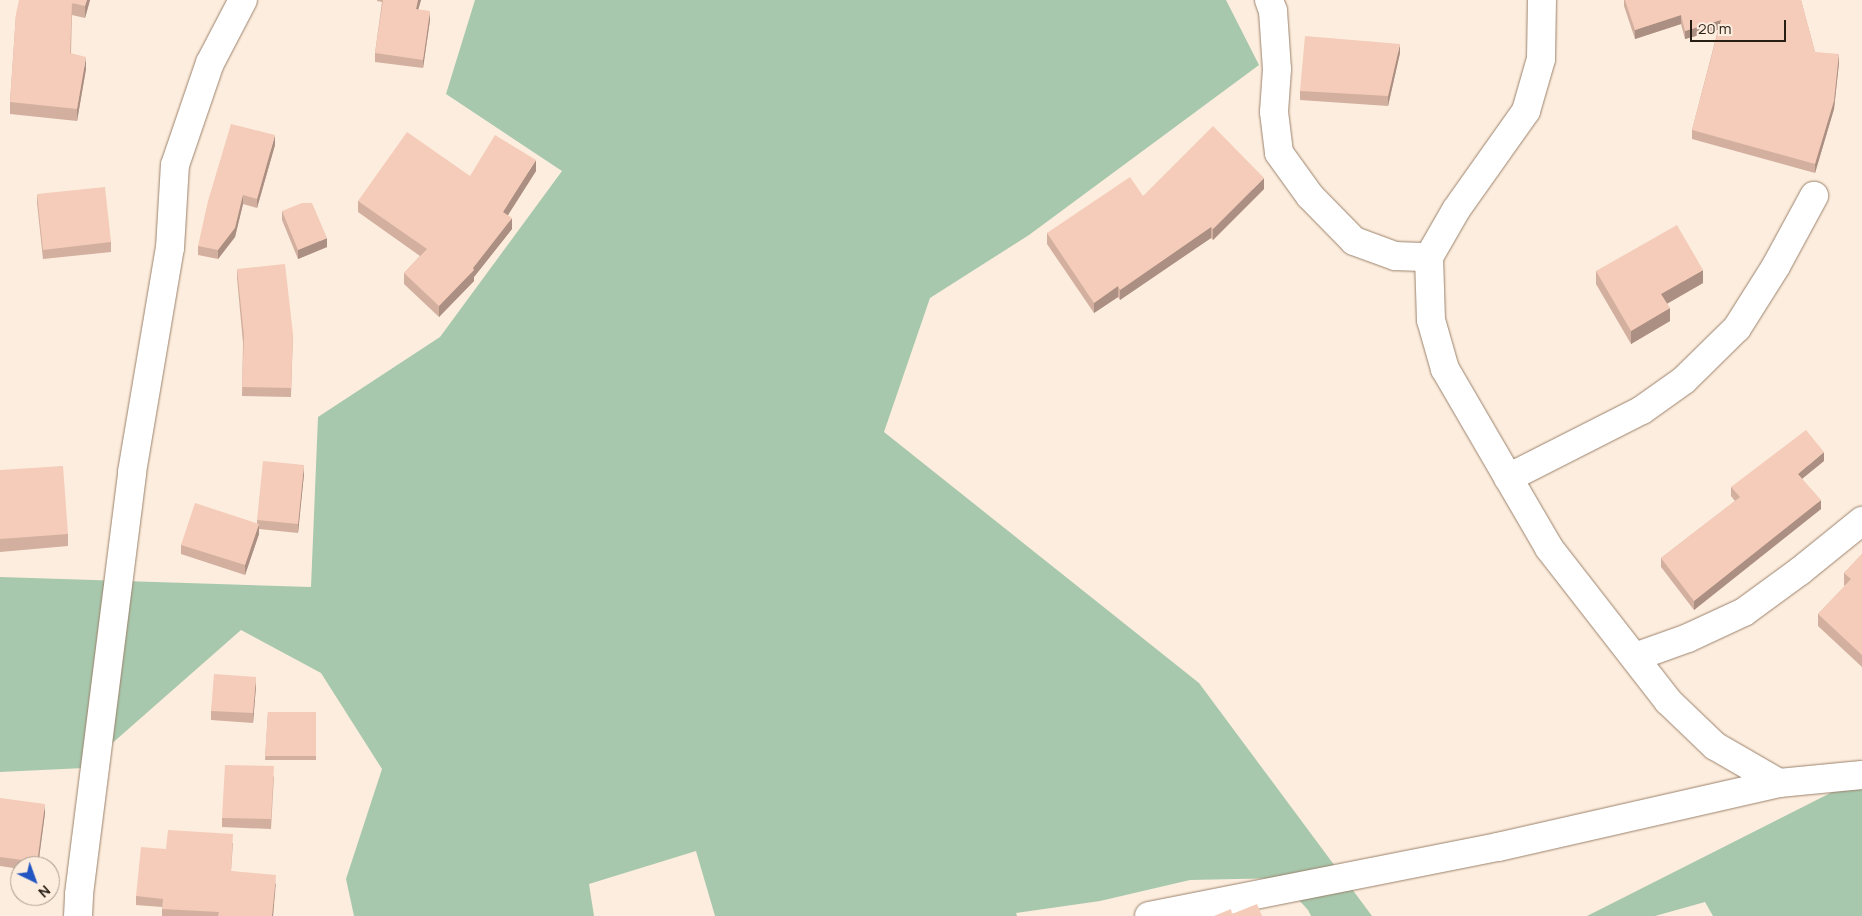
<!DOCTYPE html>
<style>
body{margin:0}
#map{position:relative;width:1862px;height:916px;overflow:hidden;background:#fdedde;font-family:Manrope,sans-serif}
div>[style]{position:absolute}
.forest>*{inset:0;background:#a7c8ad}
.roads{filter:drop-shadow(0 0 1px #9b826c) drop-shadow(0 0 1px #9b826c)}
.minor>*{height:28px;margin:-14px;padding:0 14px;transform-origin:14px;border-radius:14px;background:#fff}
.wall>*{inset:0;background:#d2af9f}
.shaded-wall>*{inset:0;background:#ab8f82}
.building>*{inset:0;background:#f4ccb9}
span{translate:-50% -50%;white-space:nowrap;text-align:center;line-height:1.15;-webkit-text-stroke:4px #fdedde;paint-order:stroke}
.north{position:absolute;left:10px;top:856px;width:50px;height:50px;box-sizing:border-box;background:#fdedde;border:1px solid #a79a8d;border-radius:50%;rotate:138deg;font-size:14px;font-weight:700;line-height:20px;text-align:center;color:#271e14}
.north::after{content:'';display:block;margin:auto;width:18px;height:22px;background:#2254c2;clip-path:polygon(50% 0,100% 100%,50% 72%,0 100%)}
.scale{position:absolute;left:1690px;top:20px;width:96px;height:22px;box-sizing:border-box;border:2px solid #271e14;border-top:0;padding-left:6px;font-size:15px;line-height:18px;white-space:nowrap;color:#271e14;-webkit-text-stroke:4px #fdedde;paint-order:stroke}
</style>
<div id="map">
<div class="forest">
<div style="clip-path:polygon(475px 0,1226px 0,1259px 65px,1029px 235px,930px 298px,884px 432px,1199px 683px,1372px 916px,1311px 916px,1308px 910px,1279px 878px,1190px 880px,1100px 901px,1016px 913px,1017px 916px,715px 916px,696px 851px,589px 884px,594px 916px,354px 916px,346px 879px,382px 769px,321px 673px,241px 630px,84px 768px,0 772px,0 577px,311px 587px,318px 417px,440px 337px,562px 171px,446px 94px)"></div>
<div style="clip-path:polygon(1862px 777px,1862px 916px,1713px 916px,1705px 902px,1655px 916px,1587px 916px)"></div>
</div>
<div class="roads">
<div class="minor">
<div style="left:1269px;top:0;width:12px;rotate:70deg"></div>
<div style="left:1273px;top:11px;width:58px;rotate:86.1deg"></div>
<div style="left:1277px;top:69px;width:43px;rotate:94deg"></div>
<div style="left:1274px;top:112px;width:41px;rotate:83deg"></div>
<div style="left:1279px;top:153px;width:53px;rotate:54.2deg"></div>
<div style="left:1310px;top:196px;width:63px;rotate:45.6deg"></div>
<div style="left:1354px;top:241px;width:44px;rotate:20.1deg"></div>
<div style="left:1395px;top:256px;width:34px;rotate:2deg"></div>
<div style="left:1542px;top:0;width:59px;rotate:91deg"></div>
<div style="left:1541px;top:59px;width:54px;rotate:106.1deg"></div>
<div style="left:1526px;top:111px;width:121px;rotate:125.3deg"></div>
<div style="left:1456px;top:210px;width:54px;rotate:119.9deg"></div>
<div style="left:1429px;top:257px;width:63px;rotate:88.2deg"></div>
<div style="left:1431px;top:320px;width:51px;rotate:74.1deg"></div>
<div style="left:1445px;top:369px;width:207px;rotate:59.8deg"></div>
<div style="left:1549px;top:548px;width:194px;rotate:52.1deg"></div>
<div style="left:1668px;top:701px;width:65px;rotate:43.8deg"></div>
<div style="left:1715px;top:746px;width:74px;rotate:30deg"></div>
<div style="left:1508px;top:478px;width:150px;rotate:-26.9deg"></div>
<div style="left:1642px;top:410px;width:52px;rotate:-35.5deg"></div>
<div style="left:1684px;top:380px;width:74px;rotate:-44.5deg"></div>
<div style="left:1737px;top:328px;width:73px;rotate:-57.8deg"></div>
<div style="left:1776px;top:266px;width:80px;rotate:-61.5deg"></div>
<div style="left:1635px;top:657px;width:56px;rotate:-19.7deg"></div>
<div style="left:1688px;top:638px;width:62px;rotate:-24.9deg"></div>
<div style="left:1744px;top:612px;width:69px;rotate:-36.2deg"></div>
<div style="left:1800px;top:571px;width:80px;rotate:-38.9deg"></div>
<div style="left:78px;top:916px;width:22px;rotate:-87deg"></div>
<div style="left:79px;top:894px;width:425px;rotate:-82.8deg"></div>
<div style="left:132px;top:472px;width:227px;rotate:-80.4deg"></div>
<div style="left:170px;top:248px;width:83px;rotate:-86.6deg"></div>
<div style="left:175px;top:165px;width:108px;rotate:-71.1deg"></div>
<div style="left:210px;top:63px;width:71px;rotate:-62.4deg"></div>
<div style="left:1149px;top:916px;width:356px;rotate:-11.2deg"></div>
<div style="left:1498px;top:847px;width:288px;rotate:-12.8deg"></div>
<div style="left:1779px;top:783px;width:83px;rotate:-5.5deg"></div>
</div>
</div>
<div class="wall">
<div style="clip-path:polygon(90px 0,85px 18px,72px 15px,71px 53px,86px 69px,77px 121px,10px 114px,10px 102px,16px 14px)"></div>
<div style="clip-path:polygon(377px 0,421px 0,418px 9px,430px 20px,423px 68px,375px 62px,375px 53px,382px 2px,377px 1px)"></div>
<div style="clip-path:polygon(1624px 0,1801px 0,1815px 52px,1839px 63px,1834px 109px,1815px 173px,1692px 139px,1692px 130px,1718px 30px,1685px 39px,1681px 24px,1635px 39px,1624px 6px)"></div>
<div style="clip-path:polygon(1400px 53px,1388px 106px,1300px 100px,1300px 91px)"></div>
<div style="clip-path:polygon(275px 145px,257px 208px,243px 204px,235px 237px,218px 259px,198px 255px,198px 246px)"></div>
<div style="clip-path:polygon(536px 171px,508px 215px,512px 229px,474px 277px,474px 281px,439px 317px,404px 284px,404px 273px,420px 256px,358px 212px,358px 201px,470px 176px)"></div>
<div style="clip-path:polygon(1264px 189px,1213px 240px,1211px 238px,1120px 300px,1118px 297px,1094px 313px,1047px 244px,1047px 233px,1143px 196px)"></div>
<div style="clip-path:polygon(37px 194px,111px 242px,111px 252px,43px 259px,37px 203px)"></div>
<div style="clip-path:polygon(282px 211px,327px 247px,298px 259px,282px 220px)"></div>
<div style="clip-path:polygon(237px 269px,293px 334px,291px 397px,242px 396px,243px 343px,237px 278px)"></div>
<div style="clip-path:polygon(1596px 271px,1703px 283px,1667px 304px,1670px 321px,1631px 344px,1596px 284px)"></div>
<div style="clip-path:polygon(1824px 461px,1802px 479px,1821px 509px,1694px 610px,1661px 567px,1661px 558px,1735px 501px,1731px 496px,1731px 487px)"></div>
<div style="clip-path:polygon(0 470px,68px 534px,68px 546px,0 552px)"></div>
<div style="clip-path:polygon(304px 474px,298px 533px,259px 529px,259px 534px,245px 575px,181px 554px,181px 545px,257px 524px,257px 520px)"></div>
<div style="clip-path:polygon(1862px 554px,1862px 667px,1818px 626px,1818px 614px,1845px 586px,1844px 585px,1844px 573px)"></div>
<div style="clip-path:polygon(256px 686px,253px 723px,211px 720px,211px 711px)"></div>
<div style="clip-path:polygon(268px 712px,316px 712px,316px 760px,265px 760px)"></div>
<div style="clip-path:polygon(274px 776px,271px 829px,222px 827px,222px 818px)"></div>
<div style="clip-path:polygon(0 798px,45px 813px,38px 866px,20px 866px,20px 869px,0 866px)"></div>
<div style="clip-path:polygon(233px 843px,231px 871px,276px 884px,273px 916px,162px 916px,162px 907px,136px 905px,136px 896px,166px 849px)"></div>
</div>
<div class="shaded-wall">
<div style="clip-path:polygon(87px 0,90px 0,85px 18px,85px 6px)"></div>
<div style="clip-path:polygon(418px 0,421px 0,416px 18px,416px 9px)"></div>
<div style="clip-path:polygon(430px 11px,430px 20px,423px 68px,423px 60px)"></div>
<div style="clip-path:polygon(1681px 15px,1681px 24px,1635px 39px,1635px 30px)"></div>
<div style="clip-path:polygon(1721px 20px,1721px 29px,1685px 39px,1685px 31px)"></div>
<div style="clip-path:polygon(1400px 44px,1400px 53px,1388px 106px,1388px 96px)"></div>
<div style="clip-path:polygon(1839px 54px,1839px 63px,1834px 109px,1815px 173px,1815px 164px)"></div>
<div style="clip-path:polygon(86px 57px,86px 69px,77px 121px,77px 109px)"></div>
<div style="clip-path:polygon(275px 135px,275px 145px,257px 208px,257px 199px)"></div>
<div style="clip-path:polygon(536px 160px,536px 171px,503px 223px,503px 212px)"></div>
<div style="clip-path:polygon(1264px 178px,1264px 189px,1213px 240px,1213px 229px)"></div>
<div style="clip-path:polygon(243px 195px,243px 204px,235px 237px,218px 259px,218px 250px)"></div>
<div style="clip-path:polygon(512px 218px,512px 229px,474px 277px,474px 281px,439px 317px,439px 306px,473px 268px)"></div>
<div style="clip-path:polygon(1211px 227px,1211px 238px,1120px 300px,1120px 290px)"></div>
<div style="clip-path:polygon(327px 238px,327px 247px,298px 259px,298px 250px)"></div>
<div style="clip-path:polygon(1703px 270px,1703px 283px,1661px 307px,1661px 294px)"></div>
<div style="clip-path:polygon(1118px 286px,1118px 297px,1094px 313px,1094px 303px)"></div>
<div style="clip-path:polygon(1670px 308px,1670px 321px,1631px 344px,1631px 331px)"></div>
<div style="clip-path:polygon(1824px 452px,1824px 461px,1798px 482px,1798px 474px)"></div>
<div style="clip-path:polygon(304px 465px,304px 474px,298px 533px,298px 524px)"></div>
<div style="clip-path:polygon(1821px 500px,1821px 509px,1694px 610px,1694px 601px)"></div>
<div style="clip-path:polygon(259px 524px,259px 534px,245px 575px,245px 565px)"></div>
<div style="clip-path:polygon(256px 677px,256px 686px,253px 723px,253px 713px)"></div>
<div style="clip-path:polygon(45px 804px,45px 813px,38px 866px,37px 866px)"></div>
<div style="clip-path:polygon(276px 875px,273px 916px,272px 916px)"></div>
</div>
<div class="building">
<div style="clip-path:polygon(19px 0,87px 0,85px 6px,72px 3px,70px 53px,86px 57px,77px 109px,10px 102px,16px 14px)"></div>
<div style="clip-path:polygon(383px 0,418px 0,416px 9px,430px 11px,423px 60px,375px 53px)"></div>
<div style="clip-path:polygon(1625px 0,1801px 0,1815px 52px,1839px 54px,1834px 101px,1815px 164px,1692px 130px,1721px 20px,1685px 31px,1681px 15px,1635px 30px)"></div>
<div style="clip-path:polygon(1305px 36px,1400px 44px,1388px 96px,1300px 91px)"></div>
<div style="clip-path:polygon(231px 124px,275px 135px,257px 199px,243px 195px,235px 228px,218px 250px,198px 246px,208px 201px)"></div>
<div style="clip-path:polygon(1213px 126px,1264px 178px,1213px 229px,1211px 227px,1120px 290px,1118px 286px,1094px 303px,1047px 233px,1130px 177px,1143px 196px)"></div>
<div style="clip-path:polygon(407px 132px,470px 176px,495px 135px,536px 160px,503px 212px,512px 218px,473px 268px,474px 270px,439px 306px,404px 273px,427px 249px,358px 201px)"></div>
<div style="clip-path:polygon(105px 187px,111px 242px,43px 250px,37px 194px)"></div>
<div style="clip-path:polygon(302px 203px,312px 203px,327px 238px,298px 250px,282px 211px)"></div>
<div style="clip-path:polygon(1677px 225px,1703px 270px,1661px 294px,1670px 308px,1631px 331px,1596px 271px)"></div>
<div style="clip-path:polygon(285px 264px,293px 334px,291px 388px,242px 387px,244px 336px,237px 269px)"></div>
<div style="clip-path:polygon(1806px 430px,1824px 452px,1798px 474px,1821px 500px,1694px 601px,1661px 558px,1740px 497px,1731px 487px)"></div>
<div style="clip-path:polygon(263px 461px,304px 465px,298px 524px,257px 520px)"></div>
<div style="clip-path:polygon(63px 466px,68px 534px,0 539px,0 470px)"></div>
<div style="clip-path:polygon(195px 503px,259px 524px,245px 565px,181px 545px)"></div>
<div style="clip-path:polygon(1862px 554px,1862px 655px,1818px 614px,1851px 579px,1844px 573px)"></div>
<div style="clip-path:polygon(214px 674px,256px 677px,253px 713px,211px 711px)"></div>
<div style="clip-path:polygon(268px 712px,316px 712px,316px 756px,265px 756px)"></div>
<div style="clip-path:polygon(225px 765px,274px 766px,271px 819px,222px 818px)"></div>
<div style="clip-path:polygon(0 798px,45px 804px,37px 862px,0 857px)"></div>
<div style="clip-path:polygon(168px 830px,233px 834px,231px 871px,276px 875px,272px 916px,218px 916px,219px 912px,162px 909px,163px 899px,136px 896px,141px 847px,166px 849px)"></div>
<div style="clip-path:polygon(1257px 904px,1262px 916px,1214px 916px,1231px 909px,1232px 914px)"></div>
</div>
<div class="north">N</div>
<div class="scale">20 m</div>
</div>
